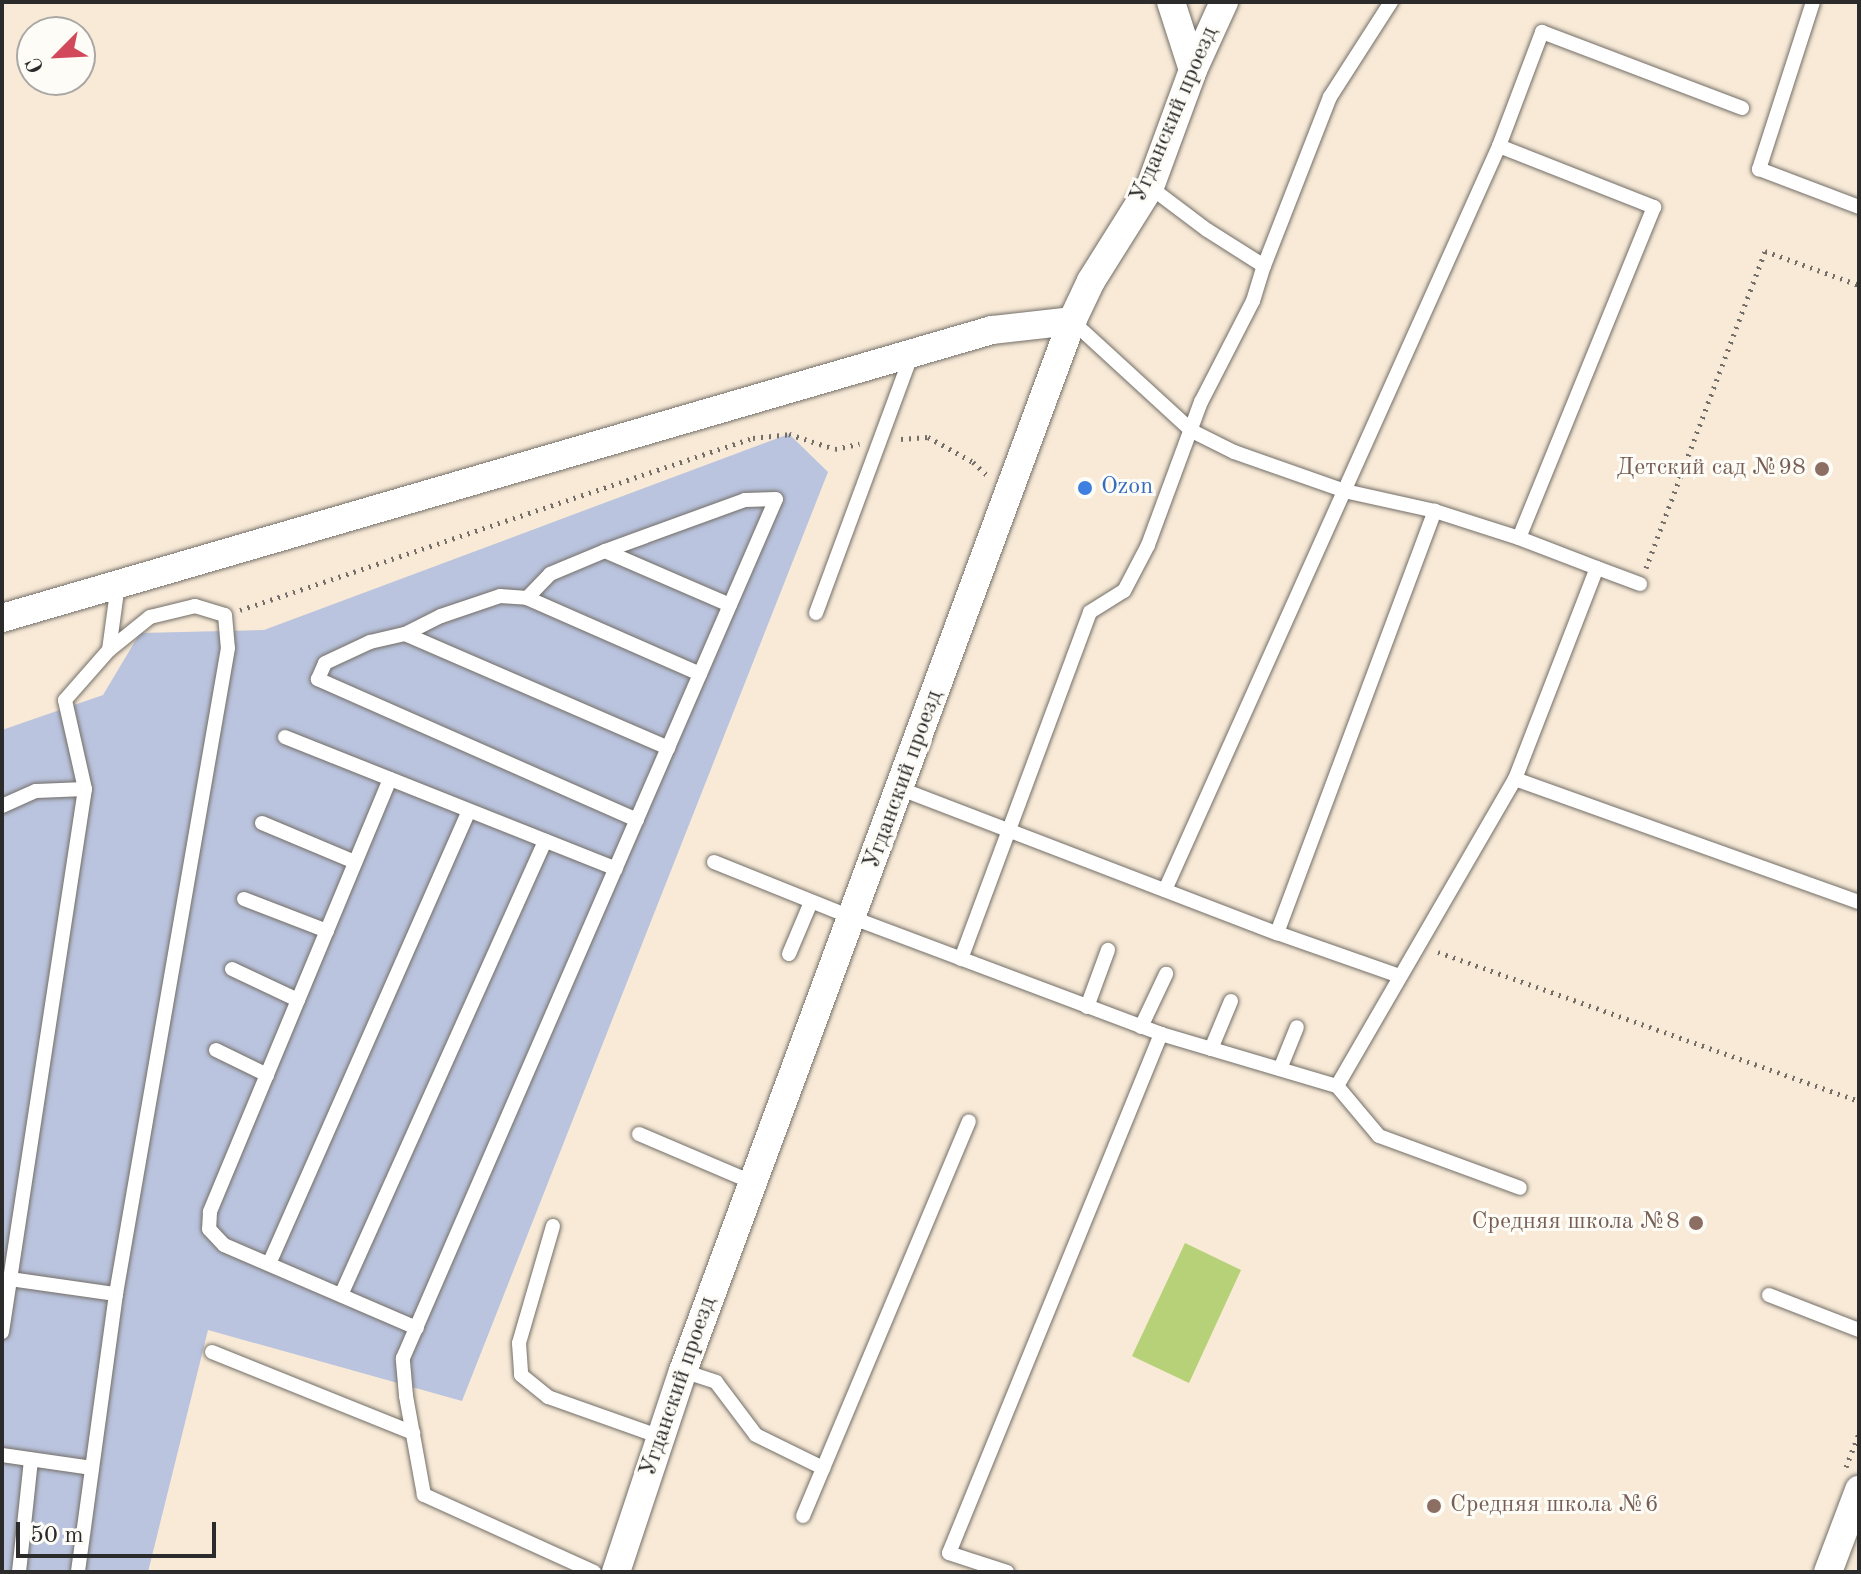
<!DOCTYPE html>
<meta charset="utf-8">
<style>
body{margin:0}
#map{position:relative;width:1861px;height:1574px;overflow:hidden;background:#f8ead7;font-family:"Old Standard TT",serif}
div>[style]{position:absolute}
.industrial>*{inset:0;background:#bac4de}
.green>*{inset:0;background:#b6d177}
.path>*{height:5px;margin-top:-2.5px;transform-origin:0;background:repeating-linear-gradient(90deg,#736e67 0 2px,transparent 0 8px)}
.roads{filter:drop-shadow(0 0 2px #736e67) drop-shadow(0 0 2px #736e67)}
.lane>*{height:14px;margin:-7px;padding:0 7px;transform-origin:7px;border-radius:7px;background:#fff}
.street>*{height:28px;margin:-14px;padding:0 14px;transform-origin:14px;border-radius:14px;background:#fff}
.dots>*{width:22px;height:22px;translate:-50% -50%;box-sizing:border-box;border:4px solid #fdfcf7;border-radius:50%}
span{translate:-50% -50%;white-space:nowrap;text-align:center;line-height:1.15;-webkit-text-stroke:6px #fdfcf7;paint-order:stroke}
.street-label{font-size:24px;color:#2b2b2b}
.education-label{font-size:24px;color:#785e54}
.right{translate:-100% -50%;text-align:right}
.left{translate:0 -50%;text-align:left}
.shop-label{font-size:24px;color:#366cbe}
.frame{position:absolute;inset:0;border:4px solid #2b2b2b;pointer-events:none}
.north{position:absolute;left:16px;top:16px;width:80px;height:80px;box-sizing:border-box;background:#fdfcf7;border:2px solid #a9a8a5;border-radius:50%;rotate:246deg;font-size:22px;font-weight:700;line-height:32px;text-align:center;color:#2b2b2b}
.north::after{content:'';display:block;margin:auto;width:28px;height:36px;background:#d1495b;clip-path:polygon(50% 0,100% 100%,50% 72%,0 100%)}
.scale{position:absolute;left:16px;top:1522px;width:200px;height:36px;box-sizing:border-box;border:4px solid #2b2b2b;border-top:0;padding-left:10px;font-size:24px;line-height:28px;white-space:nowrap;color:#2b2b2b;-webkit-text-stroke:6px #fdfcf7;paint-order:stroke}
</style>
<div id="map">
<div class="industrial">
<div style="clip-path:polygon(789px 434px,828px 472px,462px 1401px,208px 1330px,148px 1572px,2px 1572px,2px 730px,103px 695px,140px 633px,264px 630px)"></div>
</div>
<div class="green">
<div style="clip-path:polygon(1185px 1243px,1241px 1270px,1189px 1383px,1132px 1356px)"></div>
</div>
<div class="path">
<div style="left:901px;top:439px;width:27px;rotate:-4deg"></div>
<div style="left:928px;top:437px;width:51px;rotate:29.1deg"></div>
<div style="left:973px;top:462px;width:19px;rotate:43deg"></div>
<div style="left:1646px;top:568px;width:339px;rotate:-69.4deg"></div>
<div style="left:1765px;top:251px;width:100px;rotate:19.9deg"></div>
<div style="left:240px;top:610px;width:541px;rotate:-18.54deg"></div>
<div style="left:753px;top:438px;width:36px;rotate:-6deg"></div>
<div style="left:789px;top:434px;width:48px;rotate:18.1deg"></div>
<div style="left:835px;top:449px;width:25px;rotate:-12deg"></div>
<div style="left:1438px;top:952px;width:447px;rotate:19.5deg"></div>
<div style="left:1846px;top:1467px;width:36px;rotate:-69deg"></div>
</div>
<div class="roads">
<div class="lane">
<div style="left:1813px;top:2px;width:176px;rotate:107.9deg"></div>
<div style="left:1759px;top:169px;width:107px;rotate:20.8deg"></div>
<div style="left:1499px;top:146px;width:122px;rotate:-69.3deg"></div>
<div style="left:1542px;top:32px;width:214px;rotate:20.8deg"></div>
<div style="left:1264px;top:266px;width:181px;rotate:-68.7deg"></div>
<div style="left:1330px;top:97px;width:113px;rotate:-57.3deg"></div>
<div style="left:1597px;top:568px;width:46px;rotate:20.4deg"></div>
<div style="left:527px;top:598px;width:33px;rotate:-46deg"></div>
<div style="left:550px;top:574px;width:60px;rotate:-22.7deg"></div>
<div style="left:605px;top:551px;width:136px;rotate:23.4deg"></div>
<div style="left:816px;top:613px;width:276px;rotate:-69.7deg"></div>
<div style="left:405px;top:634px;width:40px;rotate:-26.6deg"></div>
<div style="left:441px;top:616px;width:62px;rotate:-18.7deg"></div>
<div style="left:500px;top:596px;width:27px;rotate:4deg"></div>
<div style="left:527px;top:598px;width:189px;rotate:23.7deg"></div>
<div style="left:109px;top:650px;width:53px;rotate:-38.8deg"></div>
<div style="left:150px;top:617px;width:46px;rotate:-13.7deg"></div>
<div style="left:195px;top:606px;width:31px;rotate:17deg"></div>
<div style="left:225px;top:615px;width:33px;rotate:85deg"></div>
<div style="left:228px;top:648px;width:656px;rotate:99.84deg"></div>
<div style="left:285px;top:737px;width:356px;rotate:21.7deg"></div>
<div style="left:390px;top:779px;width:469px;rotate:112.6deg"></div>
<div style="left:210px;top:1212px;width:17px;rotate:93deg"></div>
<div style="left:209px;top:1229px;width:22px;rotate:47deg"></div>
<div style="left:224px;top:1245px;width:210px;rotate:23.3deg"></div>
<div style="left:1515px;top:779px;width:365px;rotate:19.7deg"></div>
<div style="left:901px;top:789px;width:403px;rotate:21deg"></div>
<div style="left:1277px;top:933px;width:130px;rotate:19.3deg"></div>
<div style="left:2px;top:806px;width:37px;rotate:-24deg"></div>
<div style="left:36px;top:791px;width:49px;rotate:-2.3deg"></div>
<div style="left:637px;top:820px;width:349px;rotate:-156.2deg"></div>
<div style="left:318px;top:679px;width:17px;rotate:-66deg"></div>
<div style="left:325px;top:663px;width:50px;rotate:-25deg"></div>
<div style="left:370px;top:642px;width:36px;rotate:-13deg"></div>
<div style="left:405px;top:634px;width:287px;rotate:23.4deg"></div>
<div style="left:262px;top:823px;width:101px;rotate:22.8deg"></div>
<div style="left:714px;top:862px;width:150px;rotate:21.9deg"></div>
<div style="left:853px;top:918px;width:329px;rotate:20.6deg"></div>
<div style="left:1161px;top:1034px;width:184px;rotate:16.5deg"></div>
<div style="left:1337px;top:1086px;width:355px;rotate:-59.9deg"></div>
<div style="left:1515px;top:779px;width:226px;rotate:-68.8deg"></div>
<div style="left:1597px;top:568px;width:84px;rotate:-159deg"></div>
<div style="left:1519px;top:538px;width:88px;rotate:-162.2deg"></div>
<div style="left:1435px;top:511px;width:92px;rotate:-167.5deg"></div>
<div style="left:1345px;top:491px;width:118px;rotate:-160.6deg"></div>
<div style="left:1234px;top:452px;width:47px;rotate:-153.4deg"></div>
<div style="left:1192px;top:431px;width:163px;rotate:-137.5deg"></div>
<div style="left:1165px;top:890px;width:816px;rotate:-65.82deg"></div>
<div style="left:1499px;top:146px;width:167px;rotate:21.5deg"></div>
<div style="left:1654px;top:207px;width:357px;rotate:112.2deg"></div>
<div style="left:244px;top:899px;width:89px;rotate:21.1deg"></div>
<div style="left:1277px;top:933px;width:451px;rotate:-69.5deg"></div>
<div style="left:789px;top:954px;width:56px;rotate:-67.1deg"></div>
<div style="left:961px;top:959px;width:370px;rotate:-69.6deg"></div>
<div style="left:1090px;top:612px;width:40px;rotate:-32deg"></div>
<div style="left:1124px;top:591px;width:52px;rotate:-62.4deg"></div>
<div style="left:1148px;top:545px;width:153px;rotate:-69.7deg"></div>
<div style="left:1201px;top:402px;width:114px;rotate:-62.8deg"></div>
<div style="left:1253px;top:301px;width:37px;rotate:-73deg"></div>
<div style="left:1264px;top:266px;width:67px;rotate:-147.7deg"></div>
<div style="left:1207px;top:230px;width:71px;rotate:-143deg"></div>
<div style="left:232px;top:969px;width:73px;rotate:25.2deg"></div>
<div style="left:1087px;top:1007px;width:61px;rotate:-69.8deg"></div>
<div style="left:1141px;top:1027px;width:59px;rotate:-64.7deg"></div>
<div style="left:1211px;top:1049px;width:52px;rotate:-67.4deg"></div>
<div style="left:216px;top:1050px;width:57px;rotate:26.1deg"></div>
<div style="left:1280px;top:1069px;width:45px;rotate:-68deg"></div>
<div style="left:1337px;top:1086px;width:65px;rotate:50deg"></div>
<div style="left:1379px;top:1136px;width:150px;rotate:20.2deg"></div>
<div style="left:639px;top:1134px;width:125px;rotate:23.1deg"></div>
<div style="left:553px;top:1226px;width:122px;rotate:106.2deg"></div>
<div style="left:519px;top:1343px;width:32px;rotate:86deg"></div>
<div style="left:521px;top:1375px;width:35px;rotate:39deg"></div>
<div style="left:548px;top:1397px;width:120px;rotate:19.5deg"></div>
<div style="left:269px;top:1264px;width:495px;rotate:-66.2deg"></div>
<div style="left:10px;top:1279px;width:107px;rotate:8.1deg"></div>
<div style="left:116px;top:1294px;width:281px;rotate:97.8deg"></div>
<div style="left:341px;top:1295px;width:498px;rotate:-65.8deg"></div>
<div style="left:1769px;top:1295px;width:97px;rotate:21.3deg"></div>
<div style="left:2px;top:1332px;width:549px;rotate:-81.31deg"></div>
<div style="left:85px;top:789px;width:91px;rotate:-102.7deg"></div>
<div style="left:65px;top:700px;width:67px;rotate:-48.7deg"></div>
<div style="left:109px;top:650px;width:67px;rotate:-82.2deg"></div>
<div style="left:212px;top:1352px;width:217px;rotate:21.9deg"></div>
<div style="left:683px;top:1371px;width:35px;rotate:18deg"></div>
<div style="left:716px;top:1382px;width:66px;rotate:53deg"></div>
<div style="left:756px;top:1435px;width:75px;rotate:26.2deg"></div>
<div style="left:2px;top:1455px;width:91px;rotate:8.2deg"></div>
<div style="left:803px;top:1516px;width:428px;rotate:-67.2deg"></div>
<div style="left:19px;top:1572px;width:113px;rotate:-83.9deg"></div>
<div style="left:594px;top:1572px;width:187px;rotate:-155.6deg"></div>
<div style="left:424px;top:1495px;width:101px;rotate:-100.3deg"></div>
<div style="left:406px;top:1396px;width:38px;rotate:-95deg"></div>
<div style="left:403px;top:1358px;width:936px;rotate:-66.53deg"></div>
<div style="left:776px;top:499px;width:31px;rotate:178deg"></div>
<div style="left:745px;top:500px;width:149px;rotate:160deg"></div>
<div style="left:1007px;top:1572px;width:61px;rotate:-161.9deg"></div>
<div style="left:949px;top:1553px;width:561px;rotate:-67.78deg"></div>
</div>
<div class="street">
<div style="left:1171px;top:2px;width:71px;rotate:72.1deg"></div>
<div style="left:2px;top:618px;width:1031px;rotate:-16.22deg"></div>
<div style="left:992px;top:330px;width:81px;rotate:-6.4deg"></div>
<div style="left:616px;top:1572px;width:212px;rotate:-71.6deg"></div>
<div style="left:683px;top:1371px;width:1120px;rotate:-69.67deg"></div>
<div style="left:1072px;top:321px;width:44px;rotate:-64.6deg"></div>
<div style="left:1091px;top:281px;width:111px;rotate:-57.9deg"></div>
<div style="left:1150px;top:187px;width:125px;rotate:-69.8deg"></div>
<div style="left:1193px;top:70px;width:75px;rotate:-65.5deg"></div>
<div style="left:1828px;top:1572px;width:88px;rotate:-69.3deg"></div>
</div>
</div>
<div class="dots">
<div style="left:1822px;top:469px;background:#8d6e63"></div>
<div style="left:1085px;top:488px;background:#3f7fe0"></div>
<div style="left:1696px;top:1223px;background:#8d6e63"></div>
<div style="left:1434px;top:1506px;background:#8d6e63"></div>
</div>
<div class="street-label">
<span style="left:1175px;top:115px;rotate:-67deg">Угданский проезд</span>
<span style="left:904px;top:780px;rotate:-70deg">Угданский проезд</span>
<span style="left:679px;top:1387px;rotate:-71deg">Угданский проезд</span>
</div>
<div class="education-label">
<span class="right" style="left:1806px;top:469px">Детский сад №98</span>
<span class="right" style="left:1680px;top:1223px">Средняя школа №8</span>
<span class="left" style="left:1450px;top:1506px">Средняя школа №6</span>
</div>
<div class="shop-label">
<span class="left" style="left:1101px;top:488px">Ozon</span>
</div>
<div class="frame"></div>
<div class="north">С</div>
<div class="scale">50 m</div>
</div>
